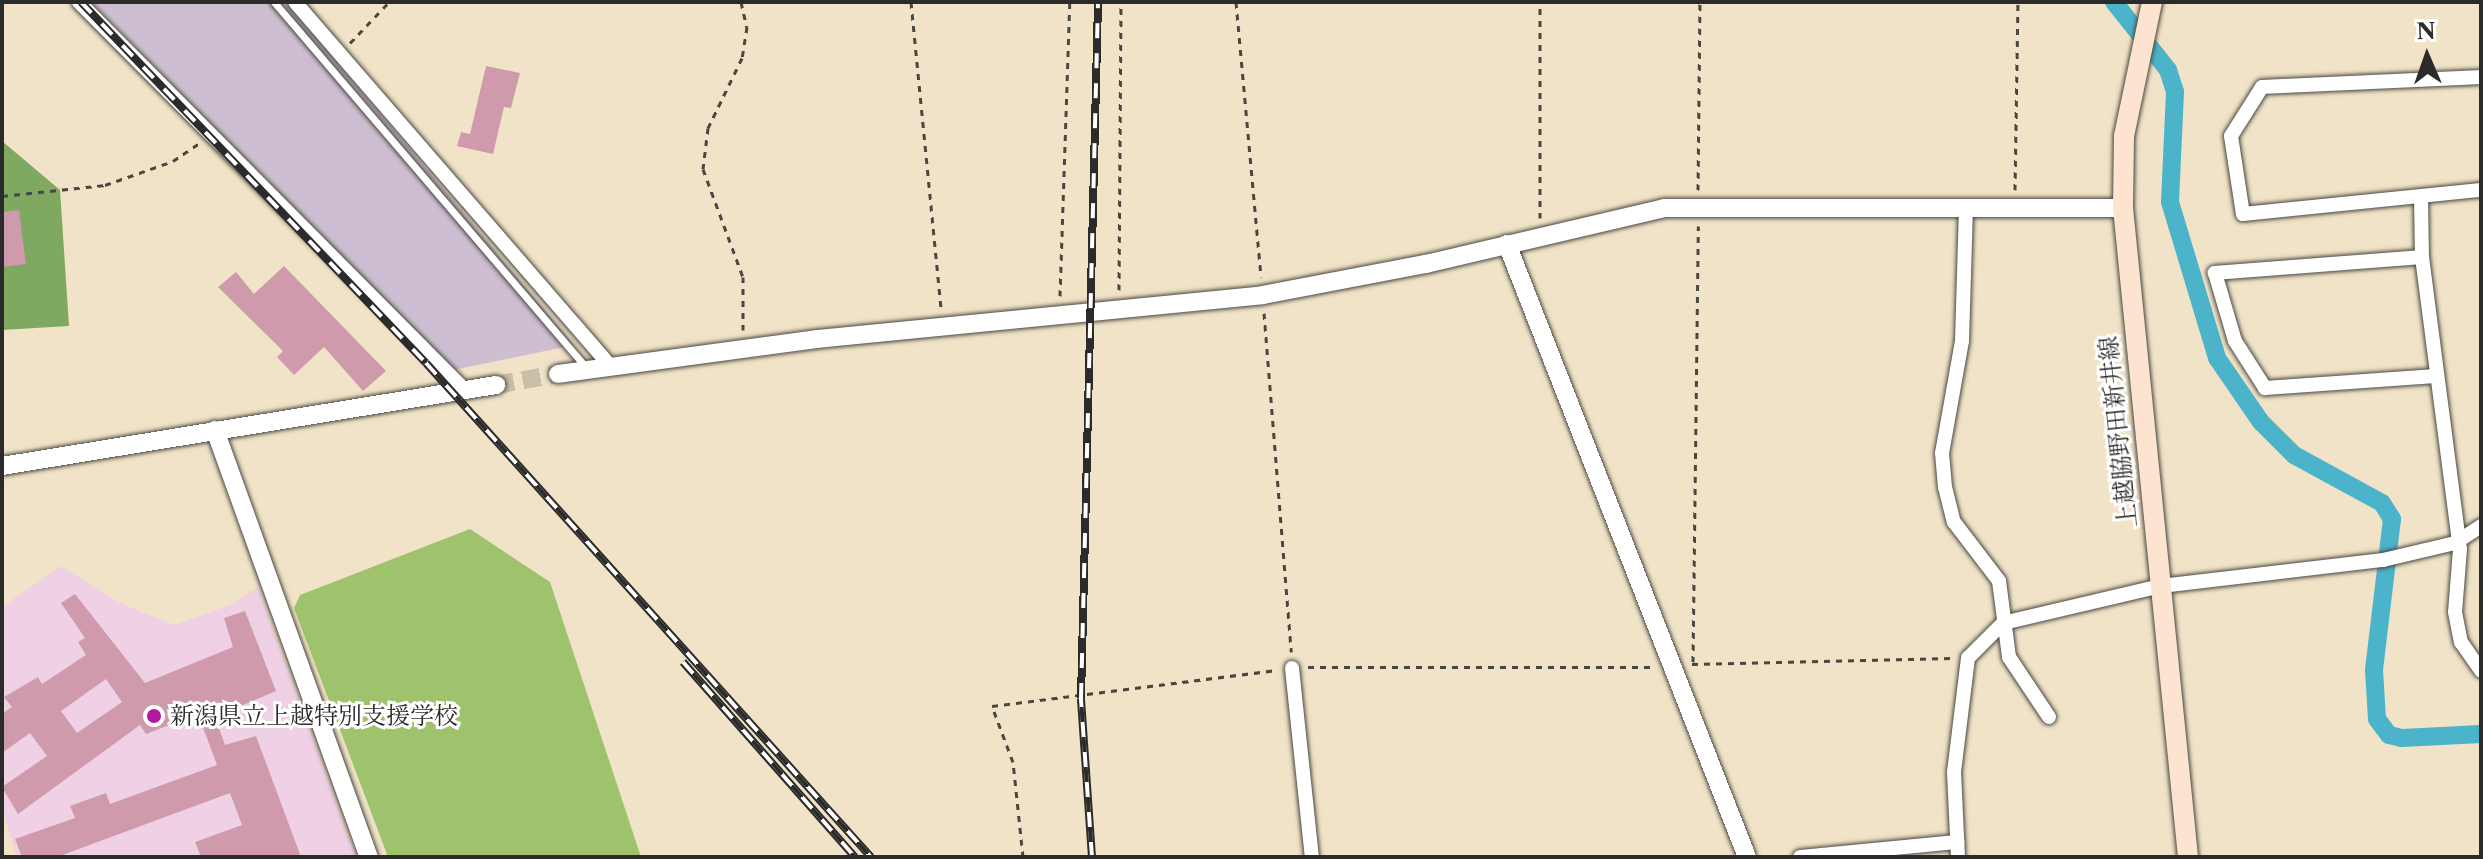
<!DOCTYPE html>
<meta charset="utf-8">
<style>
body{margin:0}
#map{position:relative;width:2483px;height:859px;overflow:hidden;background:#f1e3c7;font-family:"Libre Caslon Text","Noto Serif JP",serif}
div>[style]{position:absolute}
.built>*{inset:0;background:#f0d0e4}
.industrial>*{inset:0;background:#cebed1}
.green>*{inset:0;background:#9fc36d}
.forest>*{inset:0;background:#7fa960}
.canal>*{height:18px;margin:-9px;padding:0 9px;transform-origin:9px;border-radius:9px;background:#4cb4ca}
.building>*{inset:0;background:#ce9aac}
.tertiary-tunnel>*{height:18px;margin-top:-9px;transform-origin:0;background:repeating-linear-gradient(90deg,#c9bea8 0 18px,transparent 0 27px)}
.path>*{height:3px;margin-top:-1.5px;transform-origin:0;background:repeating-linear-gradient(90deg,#494742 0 6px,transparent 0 12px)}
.roads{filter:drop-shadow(0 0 2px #494742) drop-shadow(0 0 2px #494742)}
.service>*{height:7px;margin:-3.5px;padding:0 3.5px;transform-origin:3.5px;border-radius:3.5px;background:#fff}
.minor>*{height:14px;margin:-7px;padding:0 7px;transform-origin:7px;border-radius:7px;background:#fff}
.tertiary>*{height:18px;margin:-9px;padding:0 9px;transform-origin:9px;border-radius:9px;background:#fff}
.secondary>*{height:20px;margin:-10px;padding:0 10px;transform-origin:10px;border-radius:10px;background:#fde4d1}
.rail>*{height:8px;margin-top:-4px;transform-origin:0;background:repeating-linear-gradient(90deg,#fff 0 15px,#2b2b2b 0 30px);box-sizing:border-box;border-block:2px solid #2b2b2b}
.dots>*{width:22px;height:22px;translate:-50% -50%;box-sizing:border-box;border:4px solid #fff;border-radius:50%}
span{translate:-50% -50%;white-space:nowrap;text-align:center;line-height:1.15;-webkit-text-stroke:6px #fff;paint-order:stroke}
.street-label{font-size:24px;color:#2b2b2b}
.poi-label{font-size:24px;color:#2b2b2b}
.left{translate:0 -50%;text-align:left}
.frame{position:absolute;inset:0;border:4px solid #2b2b2b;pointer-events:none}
.north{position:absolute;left:2387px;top:16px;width:80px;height:80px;-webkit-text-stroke:6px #fff;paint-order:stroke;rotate:358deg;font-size:22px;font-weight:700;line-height:32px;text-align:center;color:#2b2b2b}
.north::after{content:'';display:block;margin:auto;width:28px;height:36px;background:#2b2b2b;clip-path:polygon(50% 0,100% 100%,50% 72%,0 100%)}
</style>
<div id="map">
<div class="built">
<div style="clip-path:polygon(61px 566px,120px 603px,174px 625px,233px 604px,258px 587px,356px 857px,17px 857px,2px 808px,2px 607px)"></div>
</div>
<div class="industrial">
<div style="clip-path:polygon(91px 2px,287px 2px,574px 345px,453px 370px)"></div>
</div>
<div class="green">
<div style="clip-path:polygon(470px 529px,550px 582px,641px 857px,388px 857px,294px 608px,300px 595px)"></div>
</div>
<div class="forest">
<div style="clip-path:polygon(2px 141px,60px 190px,69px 326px,2px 330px)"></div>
</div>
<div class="canal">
<div style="left:2114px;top:2px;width:87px;rotate:51.5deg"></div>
<div style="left:2168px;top:70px;width:23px;rotate:72deg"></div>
<div style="left:2175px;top:92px;width:110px;rotate:92.6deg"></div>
<div style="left:2170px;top:202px;width:163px;rotate:73.2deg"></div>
<div style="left:2217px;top:358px;width:78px;rotate:55.5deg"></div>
<div style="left:2261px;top:422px;width:47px;rotate:45deg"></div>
<div style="left:2294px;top:455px;width:100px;rotate:28.6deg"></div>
<div style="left:2382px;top:503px;width:19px;rotate:58deg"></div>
<div style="left:2392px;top:519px;width:152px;rotate:96.8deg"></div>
<div style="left:2374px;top:670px;width:49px;rotate:86.5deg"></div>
<div style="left:2377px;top:719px;width:20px;rotate:53deg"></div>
<div style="left:2389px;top:735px;width:13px;rotate:13deg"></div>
<div style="left:2402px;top:738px;width:79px;rotate:-2.9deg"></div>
</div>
<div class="building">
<div style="clip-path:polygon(486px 66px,520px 73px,511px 108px,504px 107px,493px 154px,457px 146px,461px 132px,470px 134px)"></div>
<div style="clip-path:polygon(19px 210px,26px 264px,2px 267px,2px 212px)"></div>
<div style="clip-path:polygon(284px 266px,386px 371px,363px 391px,324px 347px,294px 375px,277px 357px,283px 351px,218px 287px,236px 272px,254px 294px)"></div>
<div style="clip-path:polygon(evenodd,75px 594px,145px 683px,233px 647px,224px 618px,245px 611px,276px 691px,215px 717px,225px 745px,256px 736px,301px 857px,201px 857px,195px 842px,242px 825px,230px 793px,57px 857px,22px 857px,15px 839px,75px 818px,70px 806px,106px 793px,110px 804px,217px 765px,198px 714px,146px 734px,140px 725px,18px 814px,2px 787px,47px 756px,30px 733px,2px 753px,2px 714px,12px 707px,4px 697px,38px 677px,42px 684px,86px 655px,78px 642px,85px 638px,61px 603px,75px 594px,106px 679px,122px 702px,77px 733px,61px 711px,106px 679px)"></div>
</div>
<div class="tertiary-tunnel">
<div style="left:496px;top:385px;width:63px;rotate:-10.1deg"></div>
</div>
<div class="path">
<div style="left:741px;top:2px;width:26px;rotate:77deg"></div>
<div style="left:747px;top:27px;width:31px;rotate:99deg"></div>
<div style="left:742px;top:58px;width:78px;rotate:115.9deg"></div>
<div style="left:708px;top:128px;width:41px;rotate:97deg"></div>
<div style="left:703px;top:169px;width:115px;rotate:69.7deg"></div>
<div style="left:743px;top:277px;width:53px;rotate:90deg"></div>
<div style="left:911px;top:2px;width:308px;rotate:84.4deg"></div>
<div style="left:1236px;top:2px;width:276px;rotate:84.8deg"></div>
<div style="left:350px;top:43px;width:57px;rotate:-46.4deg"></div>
<div style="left:1698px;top:190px;width:188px;rotate:-89.4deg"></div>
<div style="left:2015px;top:190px;width:188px;rotate:-89.1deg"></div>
<div style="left:2px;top:196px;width:104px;rotate:-6.1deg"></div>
<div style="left:105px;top:185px;width:72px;rotate:-19.4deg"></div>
<div style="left:173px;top:161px;width:32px;rotate:-34deg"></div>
<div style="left:1540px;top:218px;width:216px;rotate:-90deg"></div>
<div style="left:1119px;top:290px;width:288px;rotate:-89.6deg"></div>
<div style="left:1060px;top:296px;width:294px;rotate:-88.1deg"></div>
<div style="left:1264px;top:313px;width:340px;rotate:85.4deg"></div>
<div style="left:1693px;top:662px;width:436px;rotate:-89.3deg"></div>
<div style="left:1692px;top:664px;width:260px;rotate:-1.3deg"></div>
<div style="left:1308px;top:667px;width:345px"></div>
<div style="left:1023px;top:857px;width:96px;rotate:-96deg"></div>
<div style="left:1013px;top:762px;width:60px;rotate:-110.6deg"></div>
<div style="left:992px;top:706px;width:287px;rotate:-7.2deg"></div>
</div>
<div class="roads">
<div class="service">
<div style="left:274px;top:2px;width:482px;rotate:49.5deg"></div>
</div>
<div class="minor">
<div style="left:79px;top:2px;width:546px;rotate:45.15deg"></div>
<div style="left:295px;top:2px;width:483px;rotate:49.1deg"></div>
<div style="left:2481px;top:77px;width:219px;rotate:177.4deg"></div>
<div style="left:2262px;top:87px;width:58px;rotate:122.3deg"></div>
<div style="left:2231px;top:136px;width:79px;rotate:81.3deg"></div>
<div style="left:2243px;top:214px;width:239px;rotate:-5.8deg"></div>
<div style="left:2421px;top:196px;width:61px;rotate:89.1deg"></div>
<div style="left:2422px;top:257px;width:294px;rotate:82.6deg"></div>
<div style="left:2460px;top:549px;width:63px;rotate:94.5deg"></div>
<div style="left:2455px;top:612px;width:31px;rotate:79deg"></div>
<div style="left:2461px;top:642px;width:35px;rotate:55deg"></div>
<div style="left:1966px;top:207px;width:134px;rotate:91.7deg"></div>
<div style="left:1962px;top:341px;width:114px;rotate:100.1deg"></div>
<div style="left:1942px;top:453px;width:34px;rotate:85deg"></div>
<div style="left:1945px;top:487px;width:36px;rotate:76deg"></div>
<div style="left:1954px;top:522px;width:74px;rotate:52.7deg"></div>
<div style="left:1999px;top:581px;width:77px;rotate:82.5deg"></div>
<div style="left:2009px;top:657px;width:72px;rotate:56.3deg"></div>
<div style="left:2422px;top:257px;width:208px;rotate:175.6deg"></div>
<div style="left:2215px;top:273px;width:71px;rotate:73.6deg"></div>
<div style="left:2235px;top:341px;width:56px;rotate:57.4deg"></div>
<div style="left:2265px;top:388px;width:171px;rotate:-4deg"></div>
<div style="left:1292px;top:668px;width:190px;rotate:84deg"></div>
<div style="left:1800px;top:857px;width:158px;rotate:-5.5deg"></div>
<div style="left:1958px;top:857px;width:85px;rotate:-92.7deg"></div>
<div style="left:1954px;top:772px;width:115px;rotate:-83deg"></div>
<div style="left:1968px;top:658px;width:49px;rotate:-45deg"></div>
<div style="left:2003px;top:623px;width:162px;rotate:-13.2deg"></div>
<div style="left:2161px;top:586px;width:224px;rotate:-6.7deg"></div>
<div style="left:2383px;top:560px;width:74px;rotate:-13.3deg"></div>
<div style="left:2455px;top:543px;width:31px;rotate:-33deg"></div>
</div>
<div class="tertiary">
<div style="left:1507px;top:244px;width:658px;rotate:68.62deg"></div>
<div style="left:558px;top:374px;width:261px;rotate:-7.7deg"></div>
<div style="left:817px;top:339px;width:448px;rotate:-5.6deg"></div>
<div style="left:1263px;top:295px;width:166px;rotate:-10.8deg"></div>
<div style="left:1426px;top:264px;width:244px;rotate:-13.2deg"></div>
<div style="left:1664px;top:208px;width:459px"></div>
<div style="left:215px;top:430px;width:454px;rotate:70.2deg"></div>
<div style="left:2px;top:466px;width:501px;rotate:-9.31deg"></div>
</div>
<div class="secondary">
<div style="left:2152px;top:2px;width:137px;rotate:101.8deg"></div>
<div style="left:2124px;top:136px;width:72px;rotate:90.8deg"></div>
<div style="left:2123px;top:208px;width:652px;rotate:84.28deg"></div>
</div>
</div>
<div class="rail">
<div style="left:81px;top:2px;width:499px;rotate:46.3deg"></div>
<div style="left:426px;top:363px;width:665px;rotate:47.99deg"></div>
<div style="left:683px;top:662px;width:260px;rotate:48.6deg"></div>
<div style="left:1092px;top:857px;width:159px;rotate:-94deg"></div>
<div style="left:1081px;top:698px;width:696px;rotate:-88.6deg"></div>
</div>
<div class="dots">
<div style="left:154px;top:716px;background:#b5179e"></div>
</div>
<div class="street-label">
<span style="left:2118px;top:432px;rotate:-96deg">上越脇野田新井線</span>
</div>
<div class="poi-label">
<span class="left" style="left:170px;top:716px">新潟県立上越特別支援学校</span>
</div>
<div class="frame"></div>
<div class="north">N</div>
</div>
